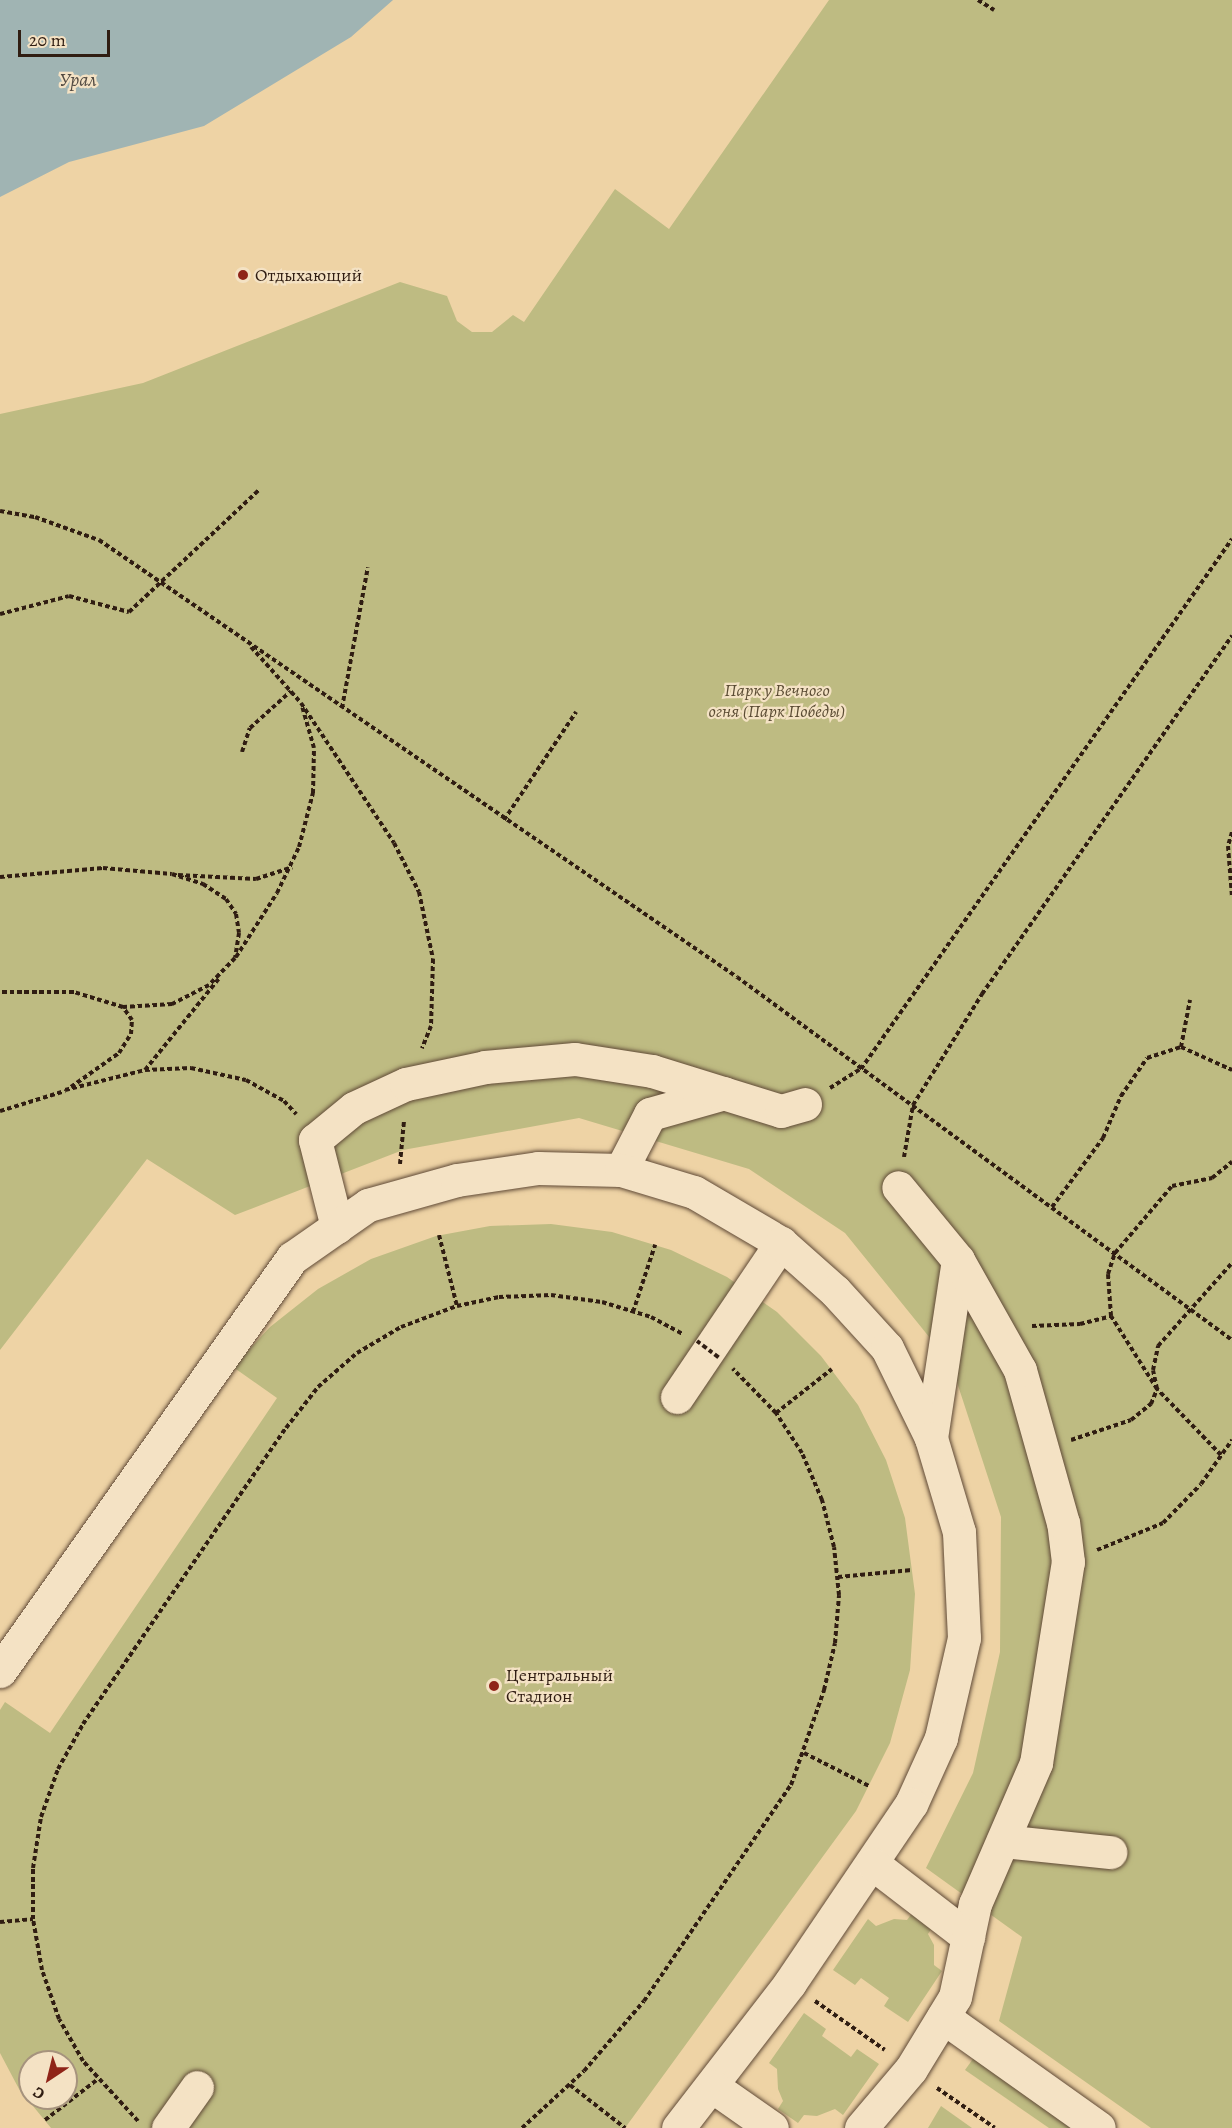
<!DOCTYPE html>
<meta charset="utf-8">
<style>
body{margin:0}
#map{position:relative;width:1232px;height:2128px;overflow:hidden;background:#eed3a5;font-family:Alegreya,serif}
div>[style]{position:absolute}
.green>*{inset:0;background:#bebb82}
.water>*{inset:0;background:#a0b4b3}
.path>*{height:4px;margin-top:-2px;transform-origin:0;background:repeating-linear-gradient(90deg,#301d12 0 4.5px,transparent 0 7.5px)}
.roads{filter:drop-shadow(0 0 2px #604a37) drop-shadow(0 0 2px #604a37)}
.minor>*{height:33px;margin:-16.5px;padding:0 16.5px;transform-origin:16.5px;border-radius:16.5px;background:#f4e2c4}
.path-bridge>*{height:4px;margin-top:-2px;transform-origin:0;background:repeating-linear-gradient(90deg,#301d12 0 4.5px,transparent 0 7.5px)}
.dots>*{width:16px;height:16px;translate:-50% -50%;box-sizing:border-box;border:3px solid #f4e2c4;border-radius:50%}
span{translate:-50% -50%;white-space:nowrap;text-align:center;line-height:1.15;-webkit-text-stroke:4.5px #f4e2c4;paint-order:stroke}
.poi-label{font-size:18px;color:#301d12}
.left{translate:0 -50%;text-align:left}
.park-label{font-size:18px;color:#5b4c34;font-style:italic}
.water-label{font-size:20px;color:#524a42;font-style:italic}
.north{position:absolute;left:18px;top:2050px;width:60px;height:60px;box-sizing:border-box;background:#f4e2c4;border:2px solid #a6937d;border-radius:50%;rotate:215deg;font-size:16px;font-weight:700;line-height:24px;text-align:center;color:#301d12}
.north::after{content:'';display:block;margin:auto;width:21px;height:27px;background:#8f2418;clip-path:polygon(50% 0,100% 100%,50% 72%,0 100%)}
.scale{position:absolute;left:18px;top:30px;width:92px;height:27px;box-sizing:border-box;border:3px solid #301d12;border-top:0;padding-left:8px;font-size:18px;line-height:21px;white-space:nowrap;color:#301d12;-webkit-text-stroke:4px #f4e2c4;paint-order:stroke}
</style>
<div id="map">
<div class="green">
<div style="clip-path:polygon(829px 0,1232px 0,1232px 2128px,1151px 2128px,999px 2021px,1022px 1937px,926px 1868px,973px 1773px,1000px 1652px,1001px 1517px,951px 1364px,845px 1233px,749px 1169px,579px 1118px,403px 1150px,235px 1215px,147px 1159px,0 1350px,0 414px,143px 383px,400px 282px,447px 296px,457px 321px,472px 332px,492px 332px,513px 315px,524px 322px,615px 189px,669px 229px)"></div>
<div style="clip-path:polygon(evenodd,551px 1224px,612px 1232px,671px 1250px,727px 1277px,777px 1312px,821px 1356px,858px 1405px,886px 1460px,905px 1518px,915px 1594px,910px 1670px,890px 1743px,856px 1811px,625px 2128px,51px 2128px,19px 2089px,0 2053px,0 1710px,5px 1702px,50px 1733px,277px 1398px,233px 1367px,270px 1327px,318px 1289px,371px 1259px,436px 1236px,490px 1226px,551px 1224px,30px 2062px,66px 2062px,66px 2098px,30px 2098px,30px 2062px)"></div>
<div style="clip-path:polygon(913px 1912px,933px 1926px,928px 1934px,934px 1945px,934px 1965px,942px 1971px,908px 2022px,884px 2006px,889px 1998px,861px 1978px,855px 1985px,833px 1970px,868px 1919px,876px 1926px,894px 1919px,907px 1920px)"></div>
<div style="clip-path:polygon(804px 2013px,826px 2029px,822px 2036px,851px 2057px,857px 2049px,879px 2064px,843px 2115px,835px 2109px,817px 2116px,804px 2115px,798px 2123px,778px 2109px,783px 2101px,778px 2089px,777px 2069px,769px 2063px)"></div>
<div style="clip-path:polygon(980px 2049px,1092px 2128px,1049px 2128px,965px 2070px)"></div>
<div style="clip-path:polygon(941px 2106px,972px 2128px,928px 2128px)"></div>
</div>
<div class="water">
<div style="clip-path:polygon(0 0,393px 0,351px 37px,204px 126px,69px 162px,0 197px)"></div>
</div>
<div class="path">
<div style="left:978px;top:0;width:19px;rotate:32deg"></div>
<div style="left:0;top:511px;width:36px;rotate:10deg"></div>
<div style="left:35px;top:517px;width:68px;rotate:19.8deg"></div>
<div style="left:99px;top:540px;width:773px;rotate:34.41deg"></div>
<div style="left:737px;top:977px;width:614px;rotate:36.25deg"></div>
<div style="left:0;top:614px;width:71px;rotate:-14.6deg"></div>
<div style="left:69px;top:596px;width:62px;rotate:14.9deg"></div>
<div style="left:129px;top:612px;width:178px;rotate:-43.2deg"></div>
<div style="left:251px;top:647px;width:75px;rotate:48.2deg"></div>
<div style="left:301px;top:703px;width:168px;rotate:56.4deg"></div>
<div style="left:394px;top:843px;width:55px;rotate:63deg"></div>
<div style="left:419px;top:892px;width:68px;rotate:78.2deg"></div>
<div style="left:433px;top:959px;width:67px;rotate:91.7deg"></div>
<div style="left:431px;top:1026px;width:24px;rotate:112deg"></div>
<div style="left:342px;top:708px;width:143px;rotate:-79.6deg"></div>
<div style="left:242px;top:752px;width:25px;rotate:-72deg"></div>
<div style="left:250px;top:728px;width:55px;rotate:-42.1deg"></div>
<div style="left:504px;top:820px;width:130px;rotate:-56.3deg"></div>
<div style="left:1232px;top:832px;width:15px;rotate:106deg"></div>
<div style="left:1228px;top:846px;width:51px;rotate:85.5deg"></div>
<div style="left:178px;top:875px;width:78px;rotate:2.9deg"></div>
<div style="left:256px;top:879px;width:38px;rotate:-18deg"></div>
<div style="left:0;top:877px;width:103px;rotate:-5deg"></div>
<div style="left:103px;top:868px;width:69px;rotate:5deg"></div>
<div style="left:172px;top:874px;width:33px;rotate:18deg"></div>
<div style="left:203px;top:884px;width:27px;rotate:33deg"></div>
<div style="left:226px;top:899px;width:18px;rotate:56deg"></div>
<div style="left:236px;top:914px;width:19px;rotate:81deg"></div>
<div style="left:239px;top:933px;width:25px;rotate:99deg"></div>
<div style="left:235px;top:958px;width:37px;rotate:134deg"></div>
<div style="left:209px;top:985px;width:42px;rotate:152.8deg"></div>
<div style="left:172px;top:1004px;width:49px;rotate:176.5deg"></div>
<div style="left:123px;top:1007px;width:51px;rotate:-163deg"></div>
<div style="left:74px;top:992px;width:74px;rotate:180deg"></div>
<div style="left:236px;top:957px;width:76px;rotate:-57.4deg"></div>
<div style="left:277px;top:893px;width:51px;rotate:-64.4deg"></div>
<div style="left:299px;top:847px;width:56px;rotate:-75.5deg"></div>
<div style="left:313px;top:793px;width:45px;rotate:-88.7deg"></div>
<div style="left:314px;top:748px;width:44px;rotate:-105.9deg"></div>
<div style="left:1181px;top:1047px;width:48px;rotate:-79.2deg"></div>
<div style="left:145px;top:1070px;width:119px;rotate:-51.1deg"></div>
<div style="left:71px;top:1087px;width:59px;rotate:-35.3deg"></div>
<div style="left:119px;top:1053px;width:22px;rotate:-58deg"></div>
<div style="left:131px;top:1034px;width:14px;rotate:-86deg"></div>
<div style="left:132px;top:1020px;width:16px;rotate:-125deg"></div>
<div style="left:830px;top:1088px;width:36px;rotate:-32deg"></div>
<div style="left:861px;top:1069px;width:647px;rotate:-55.01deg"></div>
<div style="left:65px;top:1090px;width:82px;rotate:-14deg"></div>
<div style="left:145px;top:1070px;width:46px;rotate:-2.5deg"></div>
<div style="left:191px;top:1068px;width:56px;rotate:12.3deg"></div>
<div style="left:246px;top:1080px;width:43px;rotate:28.9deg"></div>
<div style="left:284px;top:1101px;width:18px;rotate:47deg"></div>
<div style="left:0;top:1111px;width:68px;rotate:-17.1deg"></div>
<div style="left:904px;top:1157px;width:53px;rotate:-80.2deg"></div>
<div style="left:913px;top:1105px;width:131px;rotate:-58.1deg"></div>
<div style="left:982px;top:994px;width:437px;rotate:-55.1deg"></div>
<div style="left:400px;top:1164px;width:43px;rotate:-84.7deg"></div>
<div style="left:1052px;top:1207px;width:86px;rotate:-53.5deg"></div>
<div style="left:1103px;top:1138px;width:46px;rotate:-66.8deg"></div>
<div style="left:1121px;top:1096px;width:46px;rotate:-55.6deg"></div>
<div style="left:1147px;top:1058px;width:36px;rotate:-18deg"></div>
<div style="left:1181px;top:1047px;width:56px;rotate:24.3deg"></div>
<div style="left:439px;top:1235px;width:73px;rotate:75.8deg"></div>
<div style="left:633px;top:1312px;width:71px;rotate:-71.8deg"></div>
<div style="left:1032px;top:1326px;width:48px;rotate:-2.4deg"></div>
<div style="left:1080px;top:1324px;width:32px;rotate:-14deg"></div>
<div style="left:776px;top:1413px;width:71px;rotate:-38.2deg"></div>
<div style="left:1071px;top:1440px;width:63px;rotate:-18.4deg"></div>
<div style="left:1131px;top:1420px;width:26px;rotate:-39deg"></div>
<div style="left:1151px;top:1404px;width:16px;rotate:-68deg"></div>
<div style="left:1157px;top:1389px;width:19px;rotate:-102deg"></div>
<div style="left:1153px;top:1370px;width:25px;rotate:-78deg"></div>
<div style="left:1158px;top:1346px;width:111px;rotate:-48.3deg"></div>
<div style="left:1221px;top:1455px;width:92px;rotate:-134.1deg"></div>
<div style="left:1157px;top:1389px;width:86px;rotate:-122.2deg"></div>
<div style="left:1111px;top:1316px;width:42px;rotate:-94.1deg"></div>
<div style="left:1108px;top:1274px;width:22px;rotate:-72deg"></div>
<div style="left:1115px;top:1253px;width:88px;rotate:-49.6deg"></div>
<div style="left:1172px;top:1186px;width:41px;rotate:-11.3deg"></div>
<div style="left:1212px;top:1178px;width:26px;rotate:-39deg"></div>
<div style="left:1097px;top:1550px;width:71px;rotate:-22.2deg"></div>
<div style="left:1163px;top:1523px;width:54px;rotate:-45.7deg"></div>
<div style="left:1201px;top:1484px;width:54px;rotate:-54.8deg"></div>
<div style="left:838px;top:1577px;width:74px;rotate:-5.4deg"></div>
<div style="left:804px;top:1753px;width:73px;rotate:26.9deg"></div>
<div style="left:0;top:1922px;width:33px;rotate:-5deg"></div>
<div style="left:815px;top:2001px;width:85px;rotate:35deg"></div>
<div style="left:570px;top:2085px;width:70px;rotate:38deg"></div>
<div style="left:937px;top:2088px;width:70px;rotate:34.6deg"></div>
<div style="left:45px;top:2120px;width:67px;rotate:-37.7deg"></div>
<div style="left:138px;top:2121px;width:81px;rotate:-132.5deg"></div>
<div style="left:83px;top:2061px;width:48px;rotate:-119.7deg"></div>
<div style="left:59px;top:2019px;width:52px;rotate:-109.1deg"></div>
<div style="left:42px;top:1970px;width:52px;rotate:-100deg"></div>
<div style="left:33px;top:1919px;width:51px;rotate:-90deg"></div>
<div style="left:33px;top:1868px;width:52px;rotate:-81.1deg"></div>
<div style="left:41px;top:1817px;width:51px;rotate:-70.5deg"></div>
<div style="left:58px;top:1769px;width:51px;rotate:-60.9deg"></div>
<div style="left:83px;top:1724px;width:359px;rotate:-55.6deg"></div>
<div style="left:286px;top:1428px;width:52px;rotate:-52deg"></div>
<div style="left:318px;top:1387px;width:52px;rotate:-41.1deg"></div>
<div style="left:357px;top:1353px;width:51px;rotate:-30.6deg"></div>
<div style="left:401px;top:1327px;width:60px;rotate:-20.6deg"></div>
<div style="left:457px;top:1306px;width:43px;rotate:-12.1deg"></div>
<div style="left:499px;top:1297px;width:52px;rotate:-2.2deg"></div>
<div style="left:551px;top:1295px;width:51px;rotate:7.8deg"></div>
<div style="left:602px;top:1302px;width:51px;rotate:17deg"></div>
<div style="left:651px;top:1317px;width:36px;rotate:28deg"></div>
<div style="left:522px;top:2128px;width:84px;rotate:-42.6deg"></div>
<div style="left:584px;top:2071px;width:92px;rotate:-49.4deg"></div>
<div style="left:644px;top:2001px;width:261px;rotate:-55.8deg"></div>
<div style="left:791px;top:1785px;width:101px;rotate:-70.8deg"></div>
<div style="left:824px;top:1690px;width:48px;rotate:-76.8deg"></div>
<div style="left:835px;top:1643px;width:48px;rotate:-85.2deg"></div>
<div style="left:839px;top:1595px;width:48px;rotate:-95.9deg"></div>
<div style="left:834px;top:1547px;width:49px;rotate:-104.3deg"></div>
<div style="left:822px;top:1500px;width:51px;rotate:-113.1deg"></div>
<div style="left:802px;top:1453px;width:48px;rotate:-123deg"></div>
<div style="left:776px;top:1413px;width:62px;rotate:-134.3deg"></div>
</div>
<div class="roads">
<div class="minor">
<div style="left:621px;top:1170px;width:63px;rotate:-62.6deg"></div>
<div style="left:650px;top:1114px;width:77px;rotate:-15.8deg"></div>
<div style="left:337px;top:1227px;width:90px;rotate:-104.2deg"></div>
<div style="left:315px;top:1140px;width:50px;rotate:-39.4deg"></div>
<div style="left:354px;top:1108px;width:57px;rotate:-24.8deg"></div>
<div style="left:406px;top:1084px;width:81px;rotate:-12.1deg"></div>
<div style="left:485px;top:1067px;width:90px;rotate:-5.1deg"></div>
<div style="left:575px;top:1059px;width:78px;rotate:8.9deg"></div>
<div style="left:652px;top:1071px;width:135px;rotate:17.2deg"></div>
<div style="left:781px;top:1111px;width:25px;rotate:-16deg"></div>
<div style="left:677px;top:1397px;width:186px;rotate:-56deg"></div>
<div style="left:931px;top:1438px;width:180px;rotate:-81.4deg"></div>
<div style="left:0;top:1671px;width:506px;rotate:-54.74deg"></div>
<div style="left:292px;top:1258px;width:93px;rotate:-34.9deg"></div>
<div style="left:368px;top:1205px;width:92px;rotate:-15.7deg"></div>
<div style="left:457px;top:1180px;width:82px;rotate:-8.4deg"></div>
<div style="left:538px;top:1168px;width:83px;rotate:1.4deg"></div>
<div style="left:621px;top:1170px;width:76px;rotate:16.8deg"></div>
<div style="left:694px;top:1192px;width:101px;rotate:30.4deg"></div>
<div style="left:781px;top:1243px;width:72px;rotate:41.6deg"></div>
<div style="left:835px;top:1291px;width:77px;rotate:47.6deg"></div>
<div style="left:887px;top:1348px;width:100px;rotate:63.9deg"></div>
<div style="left:931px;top:1438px;width:98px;rotate:73.4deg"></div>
<div style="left:959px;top:1532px;width:106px;rotate:87.3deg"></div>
<div style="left:964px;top:1638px;width:103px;rotate:103deg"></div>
<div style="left:941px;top:1738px;width:72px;rotate:114.4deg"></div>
<div style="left:911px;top:1804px;width:216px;rotate:124.1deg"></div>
<div style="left:790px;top:1983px;width:183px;rotate:127.7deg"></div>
<div style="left:1003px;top:1841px;width:108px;rotate:5.9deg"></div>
<div style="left:873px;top:1864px;width:120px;rotate:37.5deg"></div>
<div style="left:943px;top:2017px;width:191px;rotate:35.4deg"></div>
<div style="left:712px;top:2086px;width:73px;rotate:35deg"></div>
<div style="left:168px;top:2128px;width:50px;rotate:-54.7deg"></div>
<div style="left:861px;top:2128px;width:77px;rotate:-49.7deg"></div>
<div style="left:911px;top:2069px;width:84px;rotate:-58.6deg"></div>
<div style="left:955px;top:1997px;width:95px;rotate:-77.9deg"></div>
<div style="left:975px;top:1904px;width:154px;rotate:-66.6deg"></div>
<div style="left:1036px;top:1763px;width:204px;rotate:-81deg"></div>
<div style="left:1068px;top:1562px;width:39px;rotate:-97deg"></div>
<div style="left:1063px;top:1523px;width:159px;rotate:-105.7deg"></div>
<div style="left:1020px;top:1370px;width:126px;rotate:-119.4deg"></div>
<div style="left:958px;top:1260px;width:94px;rotate:-129.4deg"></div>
</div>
</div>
<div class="path-bridge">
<div style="left:697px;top:1341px;width:30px;rotate:37deg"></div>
</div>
<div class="dots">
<div style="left:243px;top:275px;background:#8f2418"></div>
<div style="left:494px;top:1686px;background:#8f2418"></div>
</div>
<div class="poi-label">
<span class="left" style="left:255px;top:275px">Отдыхающий</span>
<span class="left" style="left:506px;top:1686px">Центральный<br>Стадион</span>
</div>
<div class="park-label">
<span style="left:777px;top:701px">Парк у Вечного<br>огня (Парк Победы)</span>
</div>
<div class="water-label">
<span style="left:78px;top:79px">Урал</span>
</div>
<div class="north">С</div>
<div class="scale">20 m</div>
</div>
